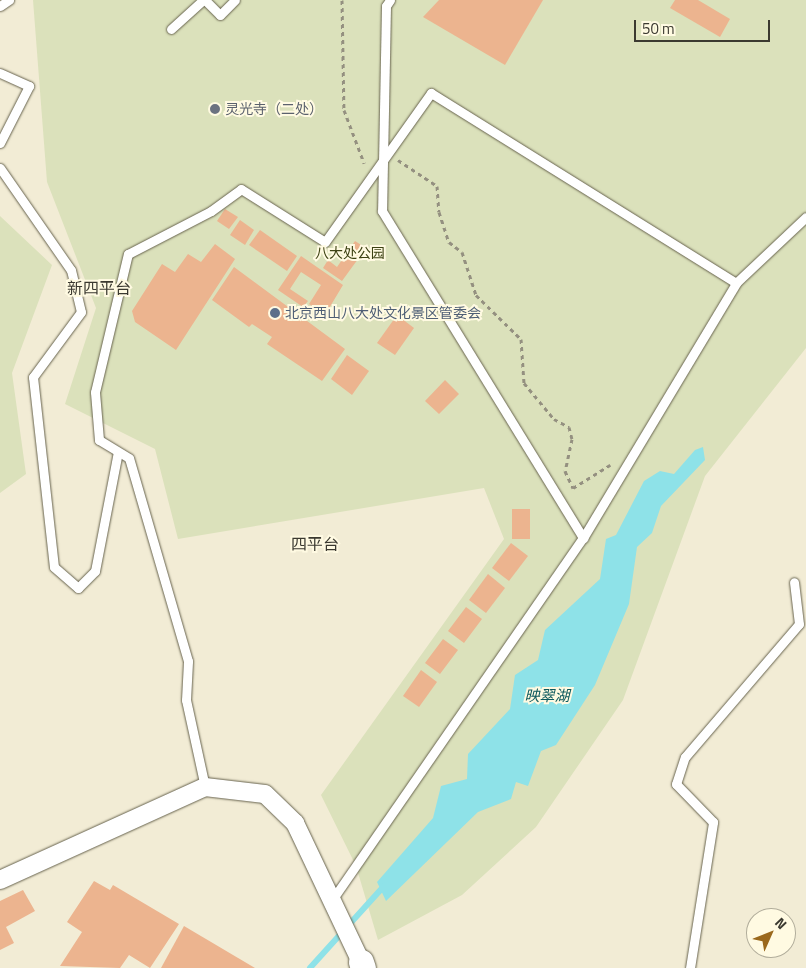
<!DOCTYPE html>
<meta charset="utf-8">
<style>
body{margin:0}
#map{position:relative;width:806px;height:968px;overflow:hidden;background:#f2ecd5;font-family:"Titillium Web","Noto Sans SC",sans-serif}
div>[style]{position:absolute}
.green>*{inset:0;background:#dbe1bb}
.water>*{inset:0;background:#8ee2e8}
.stream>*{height:5.5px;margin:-2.75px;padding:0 2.75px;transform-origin:2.75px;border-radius:2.75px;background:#8ee2e8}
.building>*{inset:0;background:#ecb48f}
.path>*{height:3px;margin-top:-1.5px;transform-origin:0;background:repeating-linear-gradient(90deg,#949080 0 4px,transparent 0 8px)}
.roads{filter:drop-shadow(0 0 1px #67634e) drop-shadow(0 0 1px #67634e)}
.lane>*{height:9px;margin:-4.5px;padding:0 4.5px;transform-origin:4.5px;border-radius:4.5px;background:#fff}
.street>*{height:18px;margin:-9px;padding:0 9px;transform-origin:9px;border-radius:9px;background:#fff}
.secondary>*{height:25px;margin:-12.5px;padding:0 12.5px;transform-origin:12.5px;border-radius:12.5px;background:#fff}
.dots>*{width:14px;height:14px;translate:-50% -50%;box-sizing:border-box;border:2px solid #fffae2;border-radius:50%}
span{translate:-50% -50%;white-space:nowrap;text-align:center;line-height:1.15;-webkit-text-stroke:4px #fffae2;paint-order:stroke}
.worship-label{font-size:14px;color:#5b616d}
.left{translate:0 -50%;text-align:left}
.park-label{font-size:14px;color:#3d4213}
.service-label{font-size:14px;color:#4e5e75}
.water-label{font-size:15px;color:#0c585c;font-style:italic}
.quarter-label{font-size:16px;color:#3b3930}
.north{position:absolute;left:746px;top:908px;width:50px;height:50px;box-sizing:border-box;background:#fffae2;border:1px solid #b1ad9b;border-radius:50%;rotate:46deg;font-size:14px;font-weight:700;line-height:20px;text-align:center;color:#3b3930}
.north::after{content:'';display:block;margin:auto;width:18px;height:22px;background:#9a681c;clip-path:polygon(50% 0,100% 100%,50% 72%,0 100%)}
.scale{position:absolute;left:634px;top:20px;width:136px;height:22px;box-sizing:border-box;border:2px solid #3b3930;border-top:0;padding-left:6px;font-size:15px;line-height:18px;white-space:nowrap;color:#3b3930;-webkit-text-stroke:4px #fffae2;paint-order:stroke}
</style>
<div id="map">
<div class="green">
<div style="clip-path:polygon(33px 0,806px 0,806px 348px,705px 476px,623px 700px,536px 827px,462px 895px,378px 940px,356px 866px,321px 795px,504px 539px,484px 488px,178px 539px,155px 449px,65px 404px,96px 308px,47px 182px)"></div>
<div style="clip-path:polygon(0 216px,52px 265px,12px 373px,26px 474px,0 493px)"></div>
</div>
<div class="water">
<div style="clip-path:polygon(703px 447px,705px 460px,661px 506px,652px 533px,637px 547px,629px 604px,595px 685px,556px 745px,541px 751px,528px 786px,516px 782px,511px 799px,478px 812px,386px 901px,377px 882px,433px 818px,441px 786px,467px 779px,468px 754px,510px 709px,515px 675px,538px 660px,545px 630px,600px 579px,606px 539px,616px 535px,644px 481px,660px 471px,674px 474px,695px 450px)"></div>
</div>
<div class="stream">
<div style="left:310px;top:968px;width:110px;rotate:-47.9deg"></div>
</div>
<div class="building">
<div style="clip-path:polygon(439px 0,543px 0,505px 65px,423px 17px)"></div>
<div style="clip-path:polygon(675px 0,698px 0,730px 19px,720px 37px,670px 8px)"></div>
<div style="clip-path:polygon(225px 209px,238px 217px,229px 229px,217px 221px)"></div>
<div style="clip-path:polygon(240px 220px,254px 230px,245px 245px,230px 235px)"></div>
<div style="clip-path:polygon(260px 230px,297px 256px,287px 271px,249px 245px)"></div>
<div style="clip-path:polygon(355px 241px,366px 248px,342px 281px,323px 268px,328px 260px,337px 267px)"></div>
<div style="clip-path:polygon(215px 244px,235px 259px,176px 350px,135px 322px,132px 311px,162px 264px,175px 272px,188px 254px,201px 262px)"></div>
<div style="clip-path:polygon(301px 256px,343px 285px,325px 315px,309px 304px,321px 285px,301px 272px,290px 289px,308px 301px,303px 307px,278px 290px)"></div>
<div style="clip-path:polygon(234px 267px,345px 349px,322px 381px,267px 344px,272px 337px,252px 324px,249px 327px,212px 300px)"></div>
<div style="clip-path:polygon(397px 315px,414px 328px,395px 355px,377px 343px)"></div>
<div style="clip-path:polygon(347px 355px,369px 371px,352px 395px,331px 379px)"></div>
<div style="clip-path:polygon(445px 380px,459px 394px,439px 414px,425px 401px)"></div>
<div style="clip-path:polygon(512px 509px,530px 509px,530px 539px,512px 539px)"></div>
<div style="clip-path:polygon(511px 543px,528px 556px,509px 581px,492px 568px)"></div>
<div style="clip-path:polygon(488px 574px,505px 588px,486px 613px,469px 600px)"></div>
<div style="clip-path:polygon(466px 607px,482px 619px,464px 643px,448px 631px)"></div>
<div style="clip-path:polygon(443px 639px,458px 650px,440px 674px,425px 663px)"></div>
<div style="clip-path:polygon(421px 670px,437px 682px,419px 707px,403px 696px)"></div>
<div style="clip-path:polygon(94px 881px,110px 890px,113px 885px,179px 924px,150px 968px,129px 955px,120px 968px,60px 966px,82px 932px,67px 922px)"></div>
<div style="clip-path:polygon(23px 890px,35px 911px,6px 927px,14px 943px,0 950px,0 901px)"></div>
<div style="clip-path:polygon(184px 926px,255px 968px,161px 968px)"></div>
</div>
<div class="path">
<div style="left:342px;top:0;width:110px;rotate:89deg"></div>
<div style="left:344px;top:110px;width:57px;rotate:69.3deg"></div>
<div style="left:398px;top:160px;width:47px;rotate:33.7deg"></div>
<div style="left:437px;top:186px;width:26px;rotate:86deg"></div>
<div style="left:439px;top:212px;width:32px;rotate:72deg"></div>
<div style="left:449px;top:242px;width:16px;rotate:38deg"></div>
<div style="left:462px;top:252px;width:45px;rotate:72deg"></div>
<div style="left:476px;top:295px;width:63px;rotate:44.4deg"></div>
<div style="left:521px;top:339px;width:44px;rotate:86.1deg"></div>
<div style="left:524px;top:383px;width:47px;rotate:50.2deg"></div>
<div style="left:554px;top:419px;width:17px;rotate:28deg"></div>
<div style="left:569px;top:427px;width:12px;rotate:76deg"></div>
<div style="left:572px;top:439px;width:33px;rotate:102deg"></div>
<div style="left:565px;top:471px;width:19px;rotate:65deg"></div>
<div style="left:573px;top:488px;width:44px;rotate:-31.9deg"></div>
</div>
<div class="roads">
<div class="lane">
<div style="left:205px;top:0;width:21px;rotate:45deg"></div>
<div style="left:220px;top:15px;width:21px;rotate:-45deg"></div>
<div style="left:390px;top:0;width:7px;rotate:124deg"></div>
<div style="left:386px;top:6px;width:205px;rotate:91.1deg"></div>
<div style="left:382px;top:211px;width:384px;rotate:58.4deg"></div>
<div style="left:0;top:6px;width:11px;rotate:-34deg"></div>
<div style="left:171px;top:29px;width:43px;rotate:-42.2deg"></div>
<div style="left:0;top:73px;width:32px;rotate:24deg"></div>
<div style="left:29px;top:86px;width:64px;rotate:117deg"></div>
<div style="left:0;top:168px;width:124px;rotate:55.2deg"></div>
<div style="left:71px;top:270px;width:43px;rotate:76.6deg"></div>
<div style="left:81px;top:312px;width:81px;rotate:126.4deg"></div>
<div style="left:33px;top:377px;width:191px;rotate:83.7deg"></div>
<div style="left:54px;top:567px;width:32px;rotate:41deg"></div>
<div style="left:78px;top:588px;width:24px;rotate:-45deg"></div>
<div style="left:95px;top:571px;width:121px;rotate:-79.1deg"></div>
<div style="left:205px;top:787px;width:89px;rotate:-102.3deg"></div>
<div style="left:186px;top:700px;width:39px;rotate:-87deg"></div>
<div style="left:188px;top:661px;width:211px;rotate:-106.2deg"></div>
<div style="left:129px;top:458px;width:35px;rotate:-149deg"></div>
<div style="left:99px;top:440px;width:48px;rotate:-94.8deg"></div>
<div style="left:95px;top:392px;width:142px;rotate:-76.6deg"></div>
<div style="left:128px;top:254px;width:93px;rotate:-27.4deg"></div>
<div style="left:211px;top:211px;width:37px;rotate:-36deg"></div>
<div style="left:241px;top:189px;width:99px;rotate:32.2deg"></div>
<div style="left:325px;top:242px;width:183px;rotate:-54.6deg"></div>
<div style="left:431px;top:93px;width:359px;rotate:31.9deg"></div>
<div style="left:332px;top:900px;width:441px;rotate:-55.3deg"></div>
<div style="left:583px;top:538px;width:297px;rotate:-59deg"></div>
<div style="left:736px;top:283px;width:96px;rotate:-43.3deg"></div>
<div style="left:690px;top:968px;width:148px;rotate:-81deg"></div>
<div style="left:713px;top:822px;width:53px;rotate:-134.2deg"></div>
<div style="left:676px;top:784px;width:28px;rotate:-72deg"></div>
<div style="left:685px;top:757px;width:175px;rotate:-49.4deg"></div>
<div style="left:799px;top:624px;width:42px;rotate:-96.8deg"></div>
</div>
<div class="street">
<div style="left:0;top:880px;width:225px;rotate:-24.4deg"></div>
<div style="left:205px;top:787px;width:60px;rotate:6.7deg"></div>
<div style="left:265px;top:794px;width:42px;rotate:44deg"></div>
<div style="left:295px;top:823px;width:154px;rotate:64.6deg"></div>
</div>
<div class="secondary">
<div style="left:361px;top:962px;width:6px;rotate:72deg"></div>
</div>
</div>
<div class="dots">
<div style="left:215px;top:109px;background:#6b7280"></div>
<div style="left:275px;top:313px;background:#5c6f8a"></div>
</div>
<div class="worship-label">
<span class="left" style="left:225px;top:109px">灵光寺（二处）</span>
</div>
<div class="park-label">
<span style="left:350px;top:253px">八大处公园</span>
</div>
<div class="service-label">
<span class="left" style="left:285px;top:313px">北京西山八大处文化景区管委会</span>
</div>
<div class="water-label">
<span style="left:547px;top:696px">映翠湖</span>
</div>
<div class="quarter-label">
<span style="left:99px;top:288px">新四平台</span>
<span style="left:315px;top:544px">四平台</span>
</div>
<div class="north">N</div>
<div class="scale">50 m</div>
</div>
